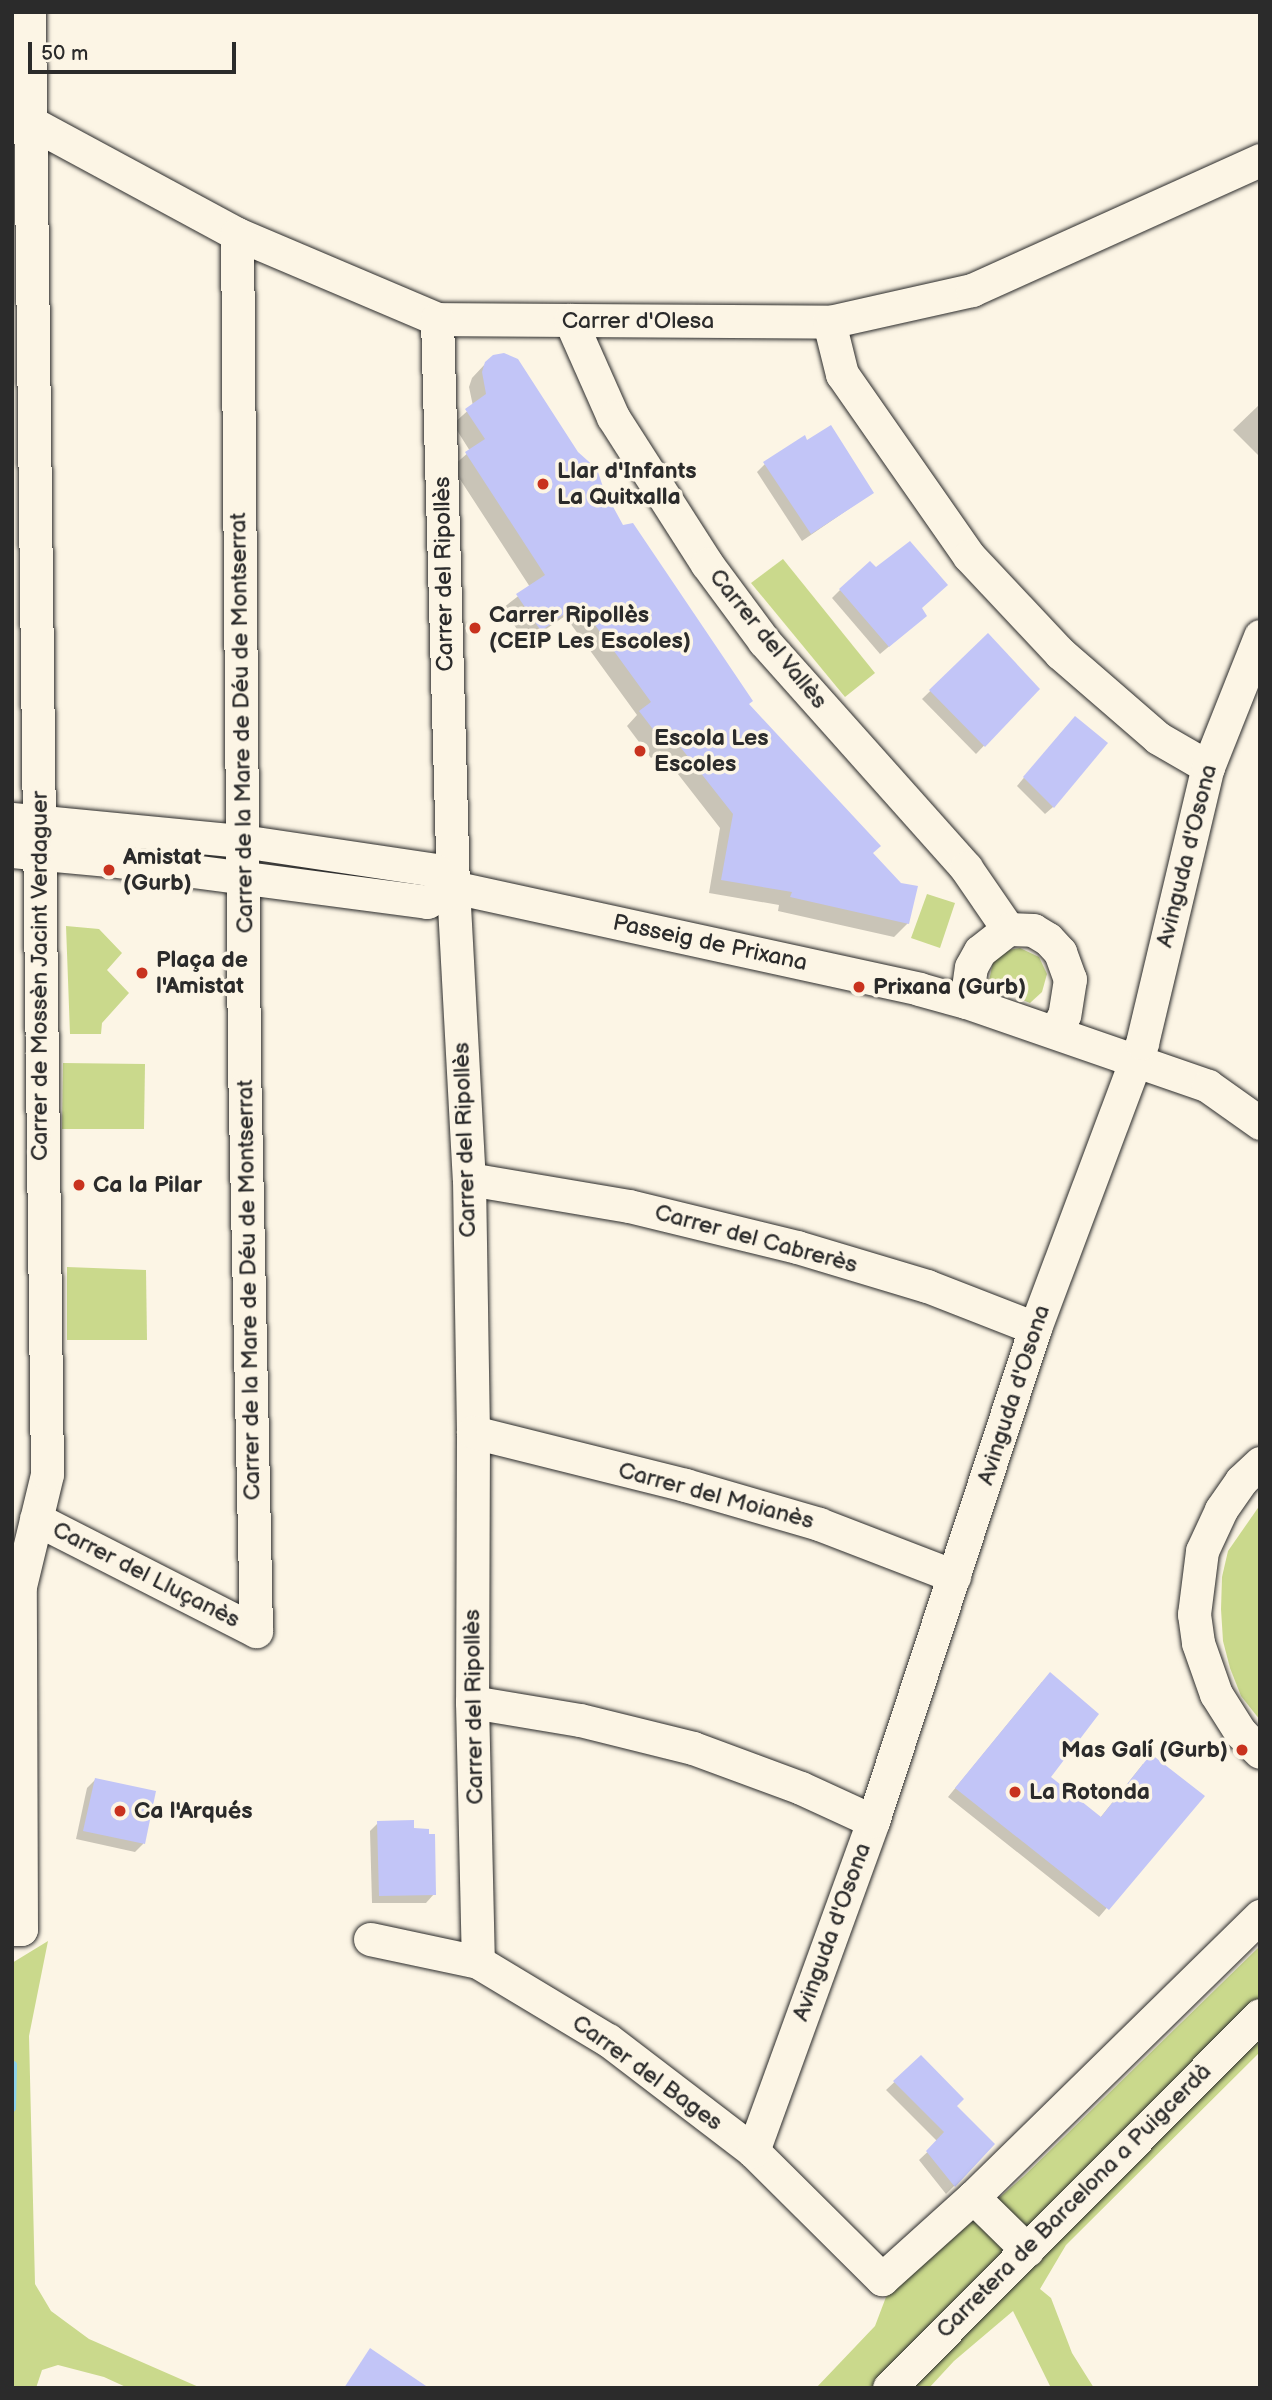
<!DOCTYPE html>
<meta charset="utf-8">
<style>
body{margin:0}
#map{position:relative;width:1272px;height:2400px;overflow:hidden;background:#fcf5e5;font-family:"Balsamiq Sans",sans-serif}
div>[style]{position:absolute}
.green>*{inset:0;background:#cad98c}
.shadow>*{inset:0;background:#0003}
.stream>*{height:8px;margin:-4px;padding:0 4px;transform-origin:4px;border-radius:4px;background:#8dd5ee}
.building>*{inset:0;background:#c2c5f7}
.roads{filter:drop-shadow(0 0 2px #2b2b2b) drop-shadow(0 0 2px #2b2b2b)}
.minor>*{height:33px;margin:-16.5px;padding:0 16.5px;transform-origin:16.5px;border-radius:16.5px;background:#fcf5e5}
.dots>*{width:19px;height:19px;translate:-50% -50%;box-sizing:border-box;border:4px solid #fcf5e5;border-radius:50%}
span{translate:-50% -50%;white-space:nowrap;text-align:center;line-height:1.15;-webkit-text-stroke:7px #fcf5e5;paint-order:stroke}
.street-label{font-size:23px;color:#2b2b2b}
.poi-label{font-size:23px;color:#2b2b2b;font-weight:700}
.left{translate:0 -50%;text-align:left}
.right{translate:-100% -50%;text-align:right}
.frame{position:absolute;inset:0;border:14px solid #2b2b2b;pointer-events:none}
.scale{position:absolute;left:28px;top:42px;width:208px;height:32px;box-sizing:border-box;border:4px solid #2b2b2b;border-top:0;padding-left:9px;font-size:21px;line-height:24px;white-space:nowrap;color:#2b2b2b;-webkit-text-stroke:5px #fcf5e5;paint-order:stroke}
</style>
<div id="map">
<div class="green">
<div style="clip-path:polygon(783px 559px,875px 673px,845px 697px,751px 583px)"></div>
<div style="clip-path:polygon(927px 894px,955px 903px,940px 948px,911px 938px)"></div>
<div style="clip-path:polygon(66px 926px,99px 929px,122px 953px,107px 970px,129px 993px,102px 1023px,101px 1034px,70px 1034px)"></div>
<div style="clip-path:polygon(1020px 948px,1039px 957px,1047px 974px,1042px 992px,1030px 1003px,995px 989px,989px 981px,993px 962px,1009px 950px)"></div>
<div style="clip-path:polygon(63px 1063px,145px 1064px,144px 1129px,62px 1129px)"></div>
<div style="clip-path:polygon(67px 1267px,146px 1270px,147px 1340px,67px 1340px)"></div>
<div style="clip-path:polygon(1260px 1505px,1260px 1720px,1241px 1696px,1230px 1668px,1223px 1641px,1221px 1609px,1222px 1577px,1228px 1551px)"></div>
<div style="clip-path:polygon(48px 1941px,29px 2036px,35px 2284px,51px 2311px,89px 2339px,201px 2388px,128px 2388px,104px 2377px,58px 2365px,42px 2370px,36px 2388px,12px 2388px,12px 1963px)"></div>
<div style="clip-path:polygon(1260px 1946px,1260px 2052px,1066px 2245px,1040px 2289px,1051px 2298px,1072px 2353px,1094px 2388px,1051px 2388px,1013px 2311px,954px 2361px,929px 2388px,816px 2388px,875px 2326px,886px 2297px,1024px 2176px)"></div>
</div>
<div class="shadow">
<div style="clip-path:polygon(486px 363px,602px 491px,622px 527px,748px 704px,871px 854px,908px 923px,894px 937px,778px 911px,779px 905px,709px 893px,720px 828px,660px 751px,651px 758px,627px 726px,637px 715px,565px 616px,526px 643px,503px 608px,530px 587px,452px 467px,470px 451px,453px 424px,473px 406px,469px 387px,472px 378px)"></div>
<div style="clip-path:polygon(1260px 404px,1260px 457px,1233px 430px)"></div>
<div style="clip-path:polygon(807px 443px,872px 493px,802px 541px,757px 472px,765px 464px)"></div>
<div style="clip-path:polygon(840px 590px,920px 609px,925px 616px,880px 654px,832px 598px)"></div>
<div style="clip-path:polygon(987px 636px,1038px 689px,976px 754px,922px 699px)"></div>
<div style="clip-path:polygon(1067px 726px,1053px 807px,1045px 814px,1017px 786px)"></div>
<div style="clip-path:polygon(1042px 1682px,1049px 1777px,1100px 1818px,1143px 1764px,1202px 1796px,1099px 1917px,948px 1797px)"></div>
<div style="clip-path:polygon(95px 1780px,154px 1792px,143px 1844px,135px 1852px,76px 1839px,87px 1788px)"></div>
<div style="clip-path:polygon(378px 1823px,413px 1830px,434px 1894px,426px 1903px,372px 1903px,370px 1831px)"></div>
<div style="clip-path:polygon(921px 2057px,955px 2106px,954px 2186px,946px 2194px,919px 2160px,938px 2142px,886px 2090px)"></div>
</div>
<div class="stream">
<div style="left:12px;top:2108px;width:43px;rotate:-88.7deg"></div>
</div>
<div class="building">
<div style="clip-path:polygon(504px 353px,518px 359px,578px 452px,597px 469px,604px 490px,623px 525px,633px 523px,753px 701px,749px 704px,881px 846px,873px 853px,901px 883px,918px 886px,909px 924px,790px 897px,792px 892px,721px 880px,733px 814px,674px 739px,665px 745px,639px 711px,651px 702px,579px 603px,541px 631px,516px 594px,545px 575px,465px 452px,485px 439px,465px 409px,486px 394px,482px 372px,485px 362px,493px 355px)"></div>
<div style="clip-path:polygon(831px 425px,874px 493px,811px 534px,763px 462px,805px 435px,807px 440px)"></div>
<div style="clip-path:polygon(910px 541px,948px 585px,922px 608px,927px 616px,889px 647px,839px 589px,870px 561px,876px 567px)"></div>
<div style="clip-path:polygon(988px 633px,1040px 689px,985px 747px,929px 690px)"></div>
<div style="clip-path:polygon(1075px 716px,1108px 743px,1054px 808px,1023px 777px)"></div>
<div style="clip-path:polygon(1050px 1672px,1099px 1714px,1051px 1777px,1101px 1817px,1151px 1754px,1205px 1796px,1109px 1910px,955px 1788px)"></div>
<div style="clip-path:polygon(95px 1778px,156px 1791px,145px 1844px,83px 1831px)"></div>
<div style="clip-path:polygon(414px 1820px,414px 1828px,429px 1829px,429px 1834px,435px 1834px,436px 1895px,379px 1896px,377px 1821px)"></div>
<div style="clip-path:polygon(921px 2055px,964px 2099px,957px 2106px,995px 2144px,955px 2187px,926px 2151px,944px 2132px,893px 2081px)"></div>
<div style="clip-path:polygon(370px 2348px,429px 2388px,344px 2388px)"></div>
</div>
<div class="roads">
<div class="minor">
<div style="left:30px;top:122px;width:235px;rotate:28.4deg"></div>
<div style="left:237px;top:234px;width:217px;rotate:23deg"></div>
<div style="left:437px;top:319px;width:392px;rotate:0.4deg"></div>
<div style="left:829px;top:322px;width:147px;rotate:-12.6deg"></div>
<div style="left:972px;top:290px;width:316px;rotate:-24.3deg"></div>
<div style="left:437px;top:319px;width:568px;rotate:88.39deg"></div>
<div style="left:453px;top:887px;width:292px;rotate:86.9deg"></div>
<div style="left:469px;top:1179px;width:253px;rotate:89.1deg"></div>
<div style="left:473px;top:1432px;width:270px;rotate:90.2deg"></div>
<div style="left:472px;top:1702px;width:260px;rotate:88.7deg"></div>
<div style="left:570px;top:320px;width:106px;rotate:66.1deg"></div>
<div style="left:613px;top:417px;width:174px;rotate:57.4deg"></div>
<div style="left:707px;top:564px;width:96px;rotate:53.5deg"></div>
<div style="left:764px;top:641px;width:304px;rotate:48.3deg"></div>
<div style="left:966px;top:868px;width:74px;rotate:55.5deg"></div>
<div style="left:829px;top:322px;width:54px;rotate:76deg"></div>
<div style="left:842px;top:374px;width:222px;rotate:55.1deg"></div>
<div style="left:969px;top:556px;width:133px;rotate:46.8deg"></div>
<div style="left:1060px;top:653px;width:130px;rotate:40.9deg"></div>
<div style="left:1158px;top:738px;width:58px;rotate:30.1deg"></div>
<div style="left:12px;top:819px;width:231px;rotate:5.5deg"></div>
<div style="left:242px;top:841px;width:195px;rotate:8.5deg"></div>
<div style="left:435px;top:870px;width:25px;rotate:43deg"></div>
<div style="left:453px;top:887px;width:477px;rotate:12.3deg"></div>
<div style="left:919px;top:989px;width:49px;rotate:15.5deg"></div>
<div style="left:966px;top:1002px;width:256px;rotate:19.1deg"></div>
<div style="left:1208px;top:1086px;width:64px;rotate:35.4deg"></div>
<div style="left:12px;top:851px;width:97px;rotate:5.3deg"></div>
<div style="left:109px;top:860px;width:321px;rotate:7.5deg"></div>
<div style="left:427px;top:902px;width:30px;rotate:-30deg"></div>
<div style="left:966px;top:1002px;width:35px;rotate:-82deg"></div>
<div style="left:971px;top:967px;width:18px;rotate:-61deg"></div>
<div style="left:980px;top:951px;width:36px;rotate:-38deg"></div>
<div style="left:1008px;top:929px;width:25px;rotate:2deg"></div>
<div style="left:1033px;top:930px;width:17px;rotate:31deg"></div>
<div style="left:1048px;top:939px;width:18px;rotate:47deg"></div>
<div style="left:1060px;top:952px;width:29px;rotate:70deg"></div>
<div style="left:1070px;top:979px;width:36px;rotate:99deg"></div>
<div style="left:1064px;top:1015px;width:19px;rotate:118deg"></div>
<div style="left:469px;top:1179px;width:162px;rotate:9.6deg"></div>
<div style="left:629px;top:1206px;width:173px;rotate:13.7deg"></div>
<div style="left:797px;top:1247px;width:136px;rotate:16.7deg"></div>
<div style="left:927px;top:1286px;width:116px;rotate:21.3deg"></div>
<div style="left:473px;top:1432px;width:219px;rotate:14deg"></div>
<div style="left:685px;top:1485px;width:140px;rotate:16.2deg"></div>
<div style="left:819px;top:1524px;width:145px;rotate:21.1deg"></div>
<div style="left:1260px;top:1463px;width:26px;rotate:137deg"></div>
<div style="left:1241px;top:1481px;width:35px;rotate:125deg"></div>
<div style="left:1221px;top:1510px;width:45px;rotate:114.9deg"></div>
<div style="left:1202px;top:1551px;width:64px;rotate:97.2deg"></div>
<div style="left:1194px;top:1614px;width:29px;rotate:82deg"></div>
<div style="left:1198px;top:1643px;width:54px;rotate:70.6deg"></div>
<div style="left:1216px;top:1694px;width:45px;rotate:57.7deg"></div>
<div style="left:1240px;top:1732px;width:28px;rotate:45deg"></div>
<div style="left:36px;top:1519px;width:247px;rotate:27deg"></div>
<div style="left:256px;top:1631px;width:566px;rotate:-91.21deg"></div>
<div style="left:244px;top:1065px;width:831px;rotate:-90.48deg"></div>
<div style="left:472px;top:1702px;width:109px;rotate:9.5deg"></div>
<div style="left:580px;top:1720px;width:116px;rotate:13.9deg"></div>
<div style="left:693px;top:1748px;width:115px;rotate:20.3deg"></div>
<div style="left:801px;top:1788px;width:79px;rotate:24.6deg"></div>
<div style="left:12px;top:1929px;width:9px"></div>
<div style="left:21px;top:1929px;width:343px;rotate:-90.2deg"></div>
<div style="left:20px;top:1586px;width:115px;rotate:-76.4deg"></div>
<div style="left:47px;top:1474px;width:1462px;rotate:-90.71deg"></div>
<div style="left:370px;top:1939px;width:110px;rotate:12deg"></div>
<div style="left:478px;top:1962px;width:152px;rotate:31deg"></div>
<div style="left:608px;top:2040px;width:183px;rotate:37.4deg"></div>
<div style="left:753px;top:2151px;width:182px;rotate:44.8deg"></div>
<div style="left:882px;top:2279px;width:122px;rotate:-42deg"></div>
<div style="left:973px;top:2197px;width:402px;rotate:-44.4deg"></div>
<div style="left:753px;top:2151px;width:351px;rotate:-70deg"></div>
<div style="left:873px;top:1821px;width:519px;rotate:-71.81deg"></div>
<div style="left:1035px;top:1328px;width:304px;rotate:-69.4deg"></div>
<div style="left:1142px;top:1043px;width:284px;rotate:-76.6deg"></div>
<div style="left:1208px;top:767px;width:141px;rotate:-68.3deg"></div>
<div style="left:973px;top:2197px;width:76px;rotate:44.5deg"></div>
<div style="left:889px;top:2388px;width:526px;rotate:-45.15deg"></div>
</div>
</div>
<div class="dots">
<div style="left:543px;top:484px;background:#c8321e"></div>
<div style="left:475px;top:628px;background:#c8321e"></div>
<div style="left:640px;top:751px;background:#c8321e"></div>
<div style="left:109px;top:870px;background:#c8321e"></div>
<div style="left:142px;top:973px;background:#c8321e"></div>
<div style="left:859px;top:987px;background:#c8321e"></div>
<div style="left:79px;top:1185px;background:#c8321e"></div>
<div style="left:1242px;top:1750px;background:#c8321e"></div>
<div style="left:1015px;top:1792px;background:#c8321e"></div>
<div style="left:120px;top:1811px;background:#c8321e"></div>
</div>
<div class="street-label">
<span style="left:638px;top:321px">Carrer d'Olesa</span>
<span style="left:444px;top:574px;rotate:-91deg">Carrer del Ripollès</span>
<span style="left:768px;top:639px;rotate:51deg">Carrer del Vallès</span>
<span style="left:242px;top:723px;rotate:-91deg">Carrer de la Mare de Déu de Montserrat</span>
<span style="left:1187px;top:856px;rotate:-76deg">Avinguda d'Osona</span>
<span style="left:710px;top:943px;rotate:12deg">Passeig de Prixana</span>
<span style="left:40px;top:976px;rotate:-90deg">Carrer de Mossèn Jacint Verdaguer</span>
<span style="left:465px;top:1140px;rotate:-92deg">Carrer del Ripollès</span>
<span style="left:756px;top:1239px;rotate:15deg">Carrer del Cabrerès</span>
<span style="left:249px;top:1290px;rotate:-91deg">Carrer de la Mare de Déu de Montserrat</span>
<span style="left:1014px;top:1395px;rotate:-72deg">Avinguda d'Osona</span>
<span style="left:716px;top:1496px;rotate:15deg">Carrer del Moianès</span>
<span style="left:146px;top:1575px;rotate:27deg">Carrer del Lluçanès</span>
<span style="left:474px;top:1707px;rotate:-91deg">Carrer del Ripollès</span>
<span style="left:832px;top:1932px;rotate:-70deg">Avinguda d'Osona</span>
<span style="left:647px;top:2073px;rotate:36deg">Carrer del Bages</span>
<span style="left:1074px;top:2201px;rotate:-45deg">Carretera de Barcelona a Puigcerdà</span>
</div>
<div class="poi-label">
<span class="left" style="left:557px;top:484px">Llar d'Infants<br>La Quitxalla</span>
<span class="left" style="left:489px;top:628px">Carrer Ripollès<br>(CEIP Les Escoles)</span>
<span class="left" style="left:654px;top:751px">Escola Les<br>Escoles</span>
<span class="left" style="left:123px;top:870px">Amistat<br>(Gurb)</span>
<span class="left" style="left:156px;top:973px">Plaça de<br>l'Amistat</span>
<span class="left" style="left:873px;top:987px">Prixana (Gurb)</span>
<span class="left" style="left:93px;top:1185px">Ca la Pilar</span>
<span class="right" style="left:1228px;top:1750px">Mas Galí (Gurb)</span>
<span class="left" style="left:1029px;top:1792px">La Rotonda</span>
<span class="left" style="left:134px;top:1811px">Ca l'Arqués</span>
</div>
<div class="frame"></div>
<div class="scale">50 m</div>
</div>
